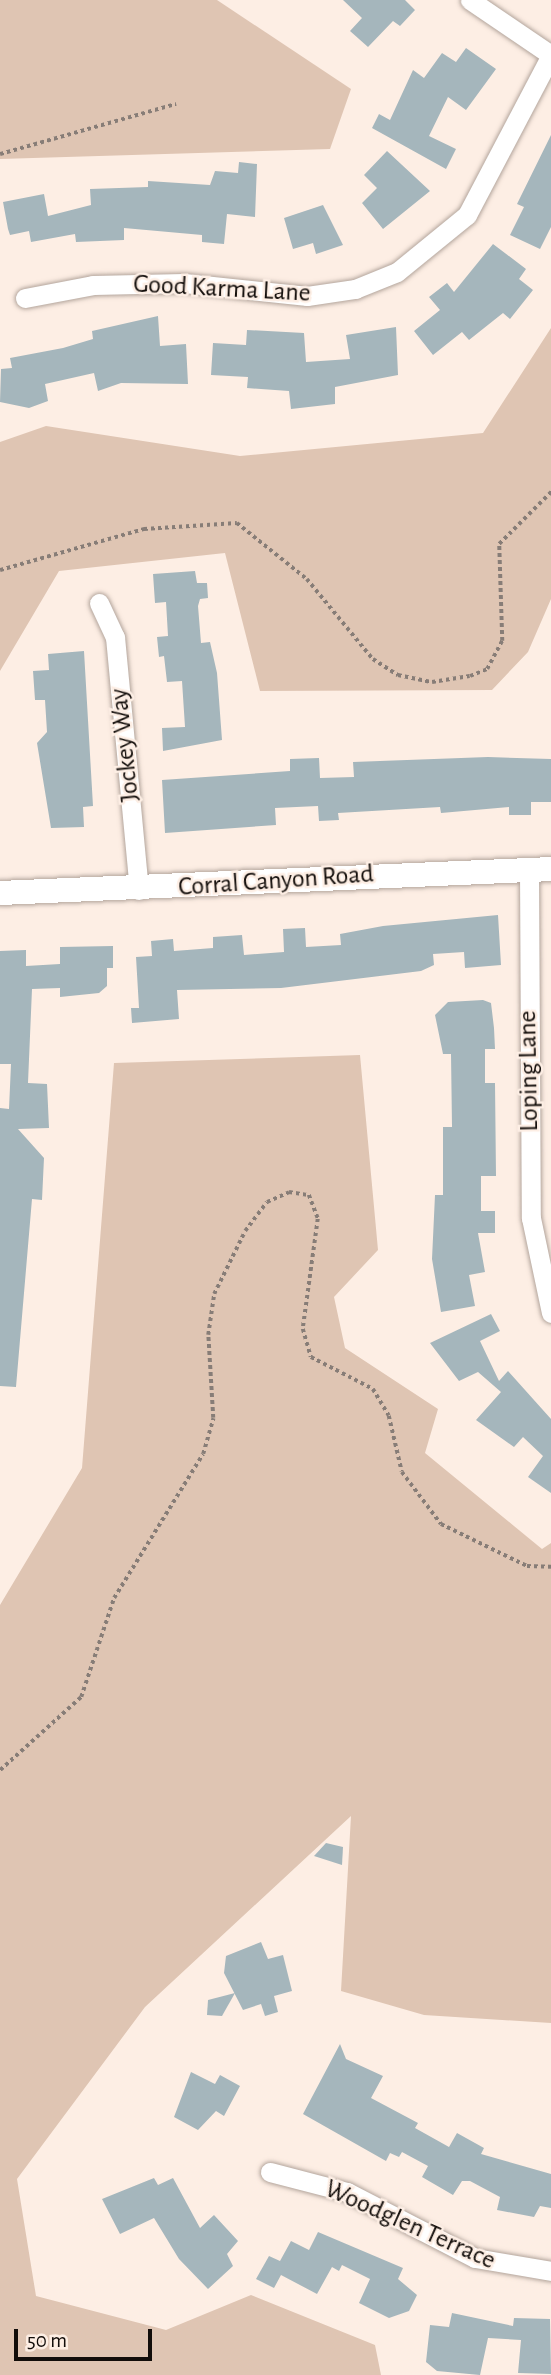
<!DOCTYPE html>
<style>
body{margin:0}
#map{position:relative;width:551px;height:2375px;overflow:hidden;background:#fdeee4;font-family:"Alegreya Sans",sans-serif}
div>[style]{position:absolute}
.green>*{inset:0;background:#dfc5b3}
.building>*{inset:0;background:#a5b6bc}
.path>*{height:3.5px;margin-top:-1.75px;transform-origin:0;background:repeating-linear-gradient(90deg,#877d77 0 3.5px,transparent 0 7px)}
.roads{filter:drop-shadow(0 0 2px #b3a59c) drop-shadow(0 0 2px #b3a59c)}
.minor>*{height:19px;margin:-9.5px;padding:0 9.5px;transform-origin:9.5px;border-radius:9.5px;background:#fff}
.major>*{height:24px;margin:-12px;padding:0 12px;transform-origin:12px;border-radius:12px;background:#fff}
span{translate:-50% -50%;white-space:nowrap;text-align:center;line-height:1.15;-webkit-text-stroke:5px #fdeee4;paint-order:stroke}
.street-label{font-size:26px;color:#120d0a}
.scale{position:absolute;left:14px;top:2329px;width:138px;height:32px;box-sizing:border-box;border:4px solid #120d0a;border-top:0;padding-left:9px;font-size:21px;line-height:24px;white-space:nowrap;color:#120d0a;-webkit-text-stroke:5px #fdeee4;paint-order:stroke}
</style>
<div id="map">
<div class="green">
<div style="clip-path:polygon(0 0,217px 0,351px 89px,330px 149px,0 159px)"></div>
<div style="clip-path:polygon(551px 328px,551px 599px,528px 652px,492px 690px,260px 691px,225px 553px,59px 571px,0 671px,0 442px,46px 426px,240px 456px,483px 433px)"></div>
<div style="clip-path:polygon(360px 1055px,378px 1250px,334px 1297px,345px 1348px,438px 1409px,425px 1453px,542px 1549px,551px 1543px,551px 2023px,424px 2015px,341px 1991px,351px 1816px,145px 2007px,17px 2179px,36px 2296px,166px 2330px,251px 2295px,375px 2345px,381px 2375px,0 2375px,0 1605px,82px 1468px,114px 1063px)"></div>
</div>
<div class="building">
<div style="clip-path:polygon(343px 0,405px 0,415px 10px,400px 26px,393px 21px,368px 47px,350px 31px,362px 18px)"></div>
<div style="clip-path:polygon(466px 48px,496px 69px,466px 110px,448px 97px,429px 136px,456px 149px,446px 169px,372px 128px,379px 114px,390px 120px,413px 70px,424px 78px,442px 53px,456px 62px)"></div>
<div style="clip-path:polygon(551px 135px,551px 227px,540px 249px,510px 235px,524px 207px,517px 204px)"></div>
<div style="clip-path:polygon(387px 151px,430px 191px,383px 229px,362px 203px,377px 188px,364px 175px)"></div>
<div style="clip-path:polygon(239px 162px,257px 164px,255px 217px,227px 214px,224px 244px,202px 242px,202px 235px,124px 228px,124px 240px,76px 242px,75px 234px,31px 242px,29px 231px,10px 235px,8px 229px,3px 202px,44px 194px,48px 216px,91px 205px,90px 189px,148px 187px,148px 181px,210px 185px,215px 171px,238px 173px)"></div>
<div style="clip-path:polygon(323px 205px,343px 245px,316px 254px,313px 243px,293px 249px,284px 218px)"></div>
<div style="clip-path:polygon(493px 244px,526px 269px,519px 279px,533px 290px,510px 319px,503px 313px,469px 340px,462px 332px,433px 355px,414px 331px,440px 310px,429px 297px,447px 283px,454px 292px)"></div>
<div style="clip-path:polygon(158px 316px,160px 346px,186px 344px,188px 384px,121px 383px,98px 391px,94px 373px,45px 384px,48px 401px,29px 408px,0 402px,1px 369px,12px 368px,10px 358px,63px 348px,93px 339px,92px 331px)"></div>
<div style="clip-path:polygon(396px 327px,398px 375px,335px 387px,335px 404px,291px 409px,289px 391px,247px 388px,248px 377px,211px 375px,213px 343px,246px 345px,247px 330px,304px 333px,306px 362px,350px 359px,346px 335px)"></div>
<div style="clip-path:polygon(195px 571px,197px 583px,207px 583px,208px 598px,200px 599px,198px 606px,201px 643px,210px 642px,217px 673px,222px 740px,163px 751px,162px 728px,185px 727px,182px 681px,167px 682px,164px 656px,159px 657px,157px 637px,168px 636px,166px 602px,155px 603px,153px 574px)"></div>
<div style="clip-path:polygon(84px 651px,93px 806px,83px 807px,84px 827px,51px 828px,37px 743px,47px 732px,45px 700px,35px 700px,33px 671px,49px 670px,48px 654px)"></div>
<div style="clip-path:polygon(488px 757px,551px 759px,551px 802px,531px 802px,531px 815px,509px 815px,509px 807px,441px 813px,440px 807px,338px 813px,339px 820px,319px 821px,318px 806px,275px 808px,276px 825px,165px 833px,162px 780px,290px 771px,290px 759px,319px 758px,320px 778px,354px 777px,353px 762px)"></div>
<div style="clip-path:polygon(498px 915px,501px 965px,465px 968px,464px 952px,433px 954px,434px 965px,421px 971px,281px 988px,177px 990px,179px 1019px,132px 1023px,131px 1008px,139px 1008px,136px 957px,152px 956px,151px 941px,173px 939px,174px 951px,213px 948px,213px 937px,242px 935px,244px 955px,284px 952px,283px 929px,305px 928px,306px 947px,341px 945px,340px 934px,383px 926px)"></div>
<div style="clip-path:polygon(113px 946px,113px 968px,107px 968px,107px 986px,99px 993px,60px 997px,60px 988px,32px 989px,28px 1083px,47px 1084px,49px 1128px,18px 1129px,44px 1158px,42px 1200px,32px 1199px,16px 1387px,0 1386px,0 1108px,9px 1109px,11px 1064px,0 1064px,0 951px,26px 950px,26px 966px,60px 964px,60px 947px)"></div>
<div style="clip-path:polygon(483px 1000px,491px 1003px,494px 1028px,495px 1049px,485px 1049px,485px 1083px,495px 1083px,496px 1176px,481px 1176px,481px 1211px,495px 1211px,495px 1233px,478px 1233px,485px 1272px,469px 1275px,475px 1306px,441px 1312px,432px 1259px,435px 1195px,443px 1195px,443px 1127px,452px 1127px,451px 1054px,443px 1054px,435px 1015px,448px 1002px)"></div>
<div style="clip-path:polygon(491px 1314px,500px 1331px,480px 1341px,499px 1381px,508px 1371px,551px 1419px,551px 1493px,528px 1477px,543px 1456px,523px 1437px,514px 1447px,476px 1420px,501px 1392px,478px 1372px,459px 1381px,430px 1343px)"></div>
<div style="clip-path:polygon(326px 1843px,343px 1847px,342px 1865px,314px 1856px)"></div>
<div style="clip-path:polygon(261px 1942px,268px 1959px,283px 1955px,292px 1991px,274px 1996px,278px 2012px,265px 2016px,261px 2004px,243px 2010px,224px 1973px,226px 1956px)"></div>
<div style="clip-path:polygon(235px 1993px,222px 2016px,207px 2015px,208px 2000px)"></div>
<div style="clip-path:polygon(340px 2044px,346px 2059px,383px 2076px,371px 2098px,418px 2123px,415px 2128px,449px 2147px,457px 2133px,484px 2148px,481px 2154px,551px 2174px,551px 2208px,540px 2206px,534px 2217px,497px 2210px,500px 2197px,470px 2181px,462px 2181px,453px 2195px,422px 2177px,428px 2166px,402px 2152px,399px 2157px,390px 2153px,386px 2161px,303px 2114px)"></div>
<div style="clip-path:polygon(191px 2072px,215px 2084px,220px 2075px,240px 2086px,224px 2116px,216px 2111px,198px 2130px,174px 2117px)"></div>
<div style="clip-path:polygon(154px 2178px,158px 2185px,173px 2178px,200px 2228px,214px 2215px,238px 2241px,227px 2254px,233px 2266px,208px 2289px,179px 2259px,154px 2218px,120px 2234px,102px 2199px)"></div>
<div style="clip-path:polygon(318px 2232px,403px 2268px,398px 2279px,417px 2295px,409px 2311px,389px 2318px,359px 2303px,370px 2279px,342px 2265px,339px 2271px,332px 2267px,317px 2294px,281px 2275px,274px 2288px,256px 2279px,269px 2256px,280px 2261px,291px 2241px,309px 2250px)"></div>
<div style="clip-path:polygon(452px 2313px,513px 2326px,514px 2318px,550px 2319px,551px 2374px,518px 2373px,521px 2340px,488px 2338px,480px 2375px,437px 2371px,426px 2362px,430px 2325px,449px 2327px)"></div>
</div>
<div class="path">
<div style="left:0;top:154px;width:183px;rotate:-15.9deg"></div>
<div style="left:0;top:570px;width:150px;rotate:-15.9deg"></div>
<div style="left:144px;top:529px;width:93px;rotate:-3.7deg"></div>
<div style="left:237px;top:523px;width:90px;rotate:38.7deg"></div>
<div style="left:307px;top:579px;width:104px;rotate:50.5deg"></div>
<div style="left:373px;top:659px;width:30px;rotate:33deg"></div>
<div style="left:398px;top:675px;width:35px;rotate:12deg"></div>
<div style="left:432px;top:682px;width:38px;rotate:-9deg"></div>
<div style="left:470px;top:676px;width:18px;rotate:-22deg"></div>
<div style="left:487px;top:669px;width:32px;rotate:-62deg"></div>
<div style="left:502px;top:641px;width:97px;rotate:-91.8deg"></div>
<div style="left:499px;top:544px;width:74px;rotate:-45deg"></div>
<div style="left:0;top:1770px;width:109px;rotate:-42deg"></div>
<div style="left:81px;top:1697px;width:104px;rotate:-71.6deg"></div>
<div style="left:114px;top:1598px;width:169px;rotate:-58.3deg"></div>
<div style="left:203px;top:1454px;width:37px;rotate:-74deg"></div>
<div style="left:213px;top:1418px;width:83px;rotate:-93.4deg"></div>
<div style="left:208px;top:1335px;width:41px;rotate:-81.7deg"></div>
<div style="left:214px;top:1294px;width:70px;rotate:-63.8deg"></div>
<div style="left:245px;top:1231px;width:36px;rotate:-53deg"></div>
<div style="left:267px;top:1202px;width:24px;rotate:-24deg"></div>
<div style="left:289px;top:1192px;width:20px;rotate:9deg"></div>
<div style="left:309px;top:1195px;width:26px;rotate:69deg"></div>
<div style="left:318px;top:1219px;width:111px;rotate:97.8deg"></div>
<div style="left:303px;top:1329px;width:29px;rotate:74deg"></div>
<div style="left:311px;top:1357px;width:70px;rotate:27.3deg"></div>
<div style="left:373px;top:1389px;width:31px;rotate:59deg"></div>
<div style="left:389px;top:1416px;width:57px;rotate:76.9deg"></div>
<div style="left:402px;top:1472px;width:65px;rotate:53.1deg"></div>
<div style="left:441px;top:1524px;width:96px;rotate:26deg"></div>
<div style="left:527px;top:1566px;width:24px;rotate:2deg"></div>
</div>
<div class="roads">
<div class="minor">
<div style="left:470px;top:0;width:98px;rotate:34.2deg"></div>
<div style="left:25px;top:298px;width:69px;rotate:-10.8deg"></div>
<div style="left:93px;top:285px;width:91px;rotate:-1.3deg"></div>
<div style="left:184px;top:283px;width:124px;rotate:6deg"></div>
<div style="left:307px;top:296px;width:49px;rotate:-8.3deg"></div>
<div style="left:355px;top:289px;width:45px;rotate:-22deg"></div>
<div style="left:397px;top:272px;width:90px;rotate:-39.2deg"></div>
<div style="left:467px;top:215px;width:181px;rotate:-62.3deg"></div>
<div style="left:99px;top:603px;width:38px;rotate:65deg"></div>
<div style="left:115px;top:637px;width:254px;rotate:84.6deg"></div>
<div style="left:529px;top:869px;width:349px;rotate:89.7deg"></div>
<div style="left:531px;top:1218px;width:97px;rotate:78.1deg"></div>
<div style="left:270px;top:2172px;width:80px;rotate:14.6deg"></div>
<div style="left:347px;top:2192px;width:144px;rotate:27.3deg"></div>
<div style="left:475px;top:2258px;width:77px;rotate:9.7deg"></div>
</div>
<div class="major">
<div style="left:0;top:893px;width:552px;rotate:-2.49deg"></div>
</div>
</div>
<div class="street-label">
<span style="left:222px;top:289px;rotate:3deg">Good Karma Lane</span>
<span style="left:125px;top:745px;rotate:-96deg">Jockey Way</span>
<span style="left:276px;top:881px;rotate:-4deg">Corral Canyon Road</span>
<span style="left:529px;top:1071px;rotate:-91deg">Loping Lane</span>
<span style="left:410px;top:2225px;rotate:24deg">Woodglen Terrace</span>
</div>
<div class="scale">50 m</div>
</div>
